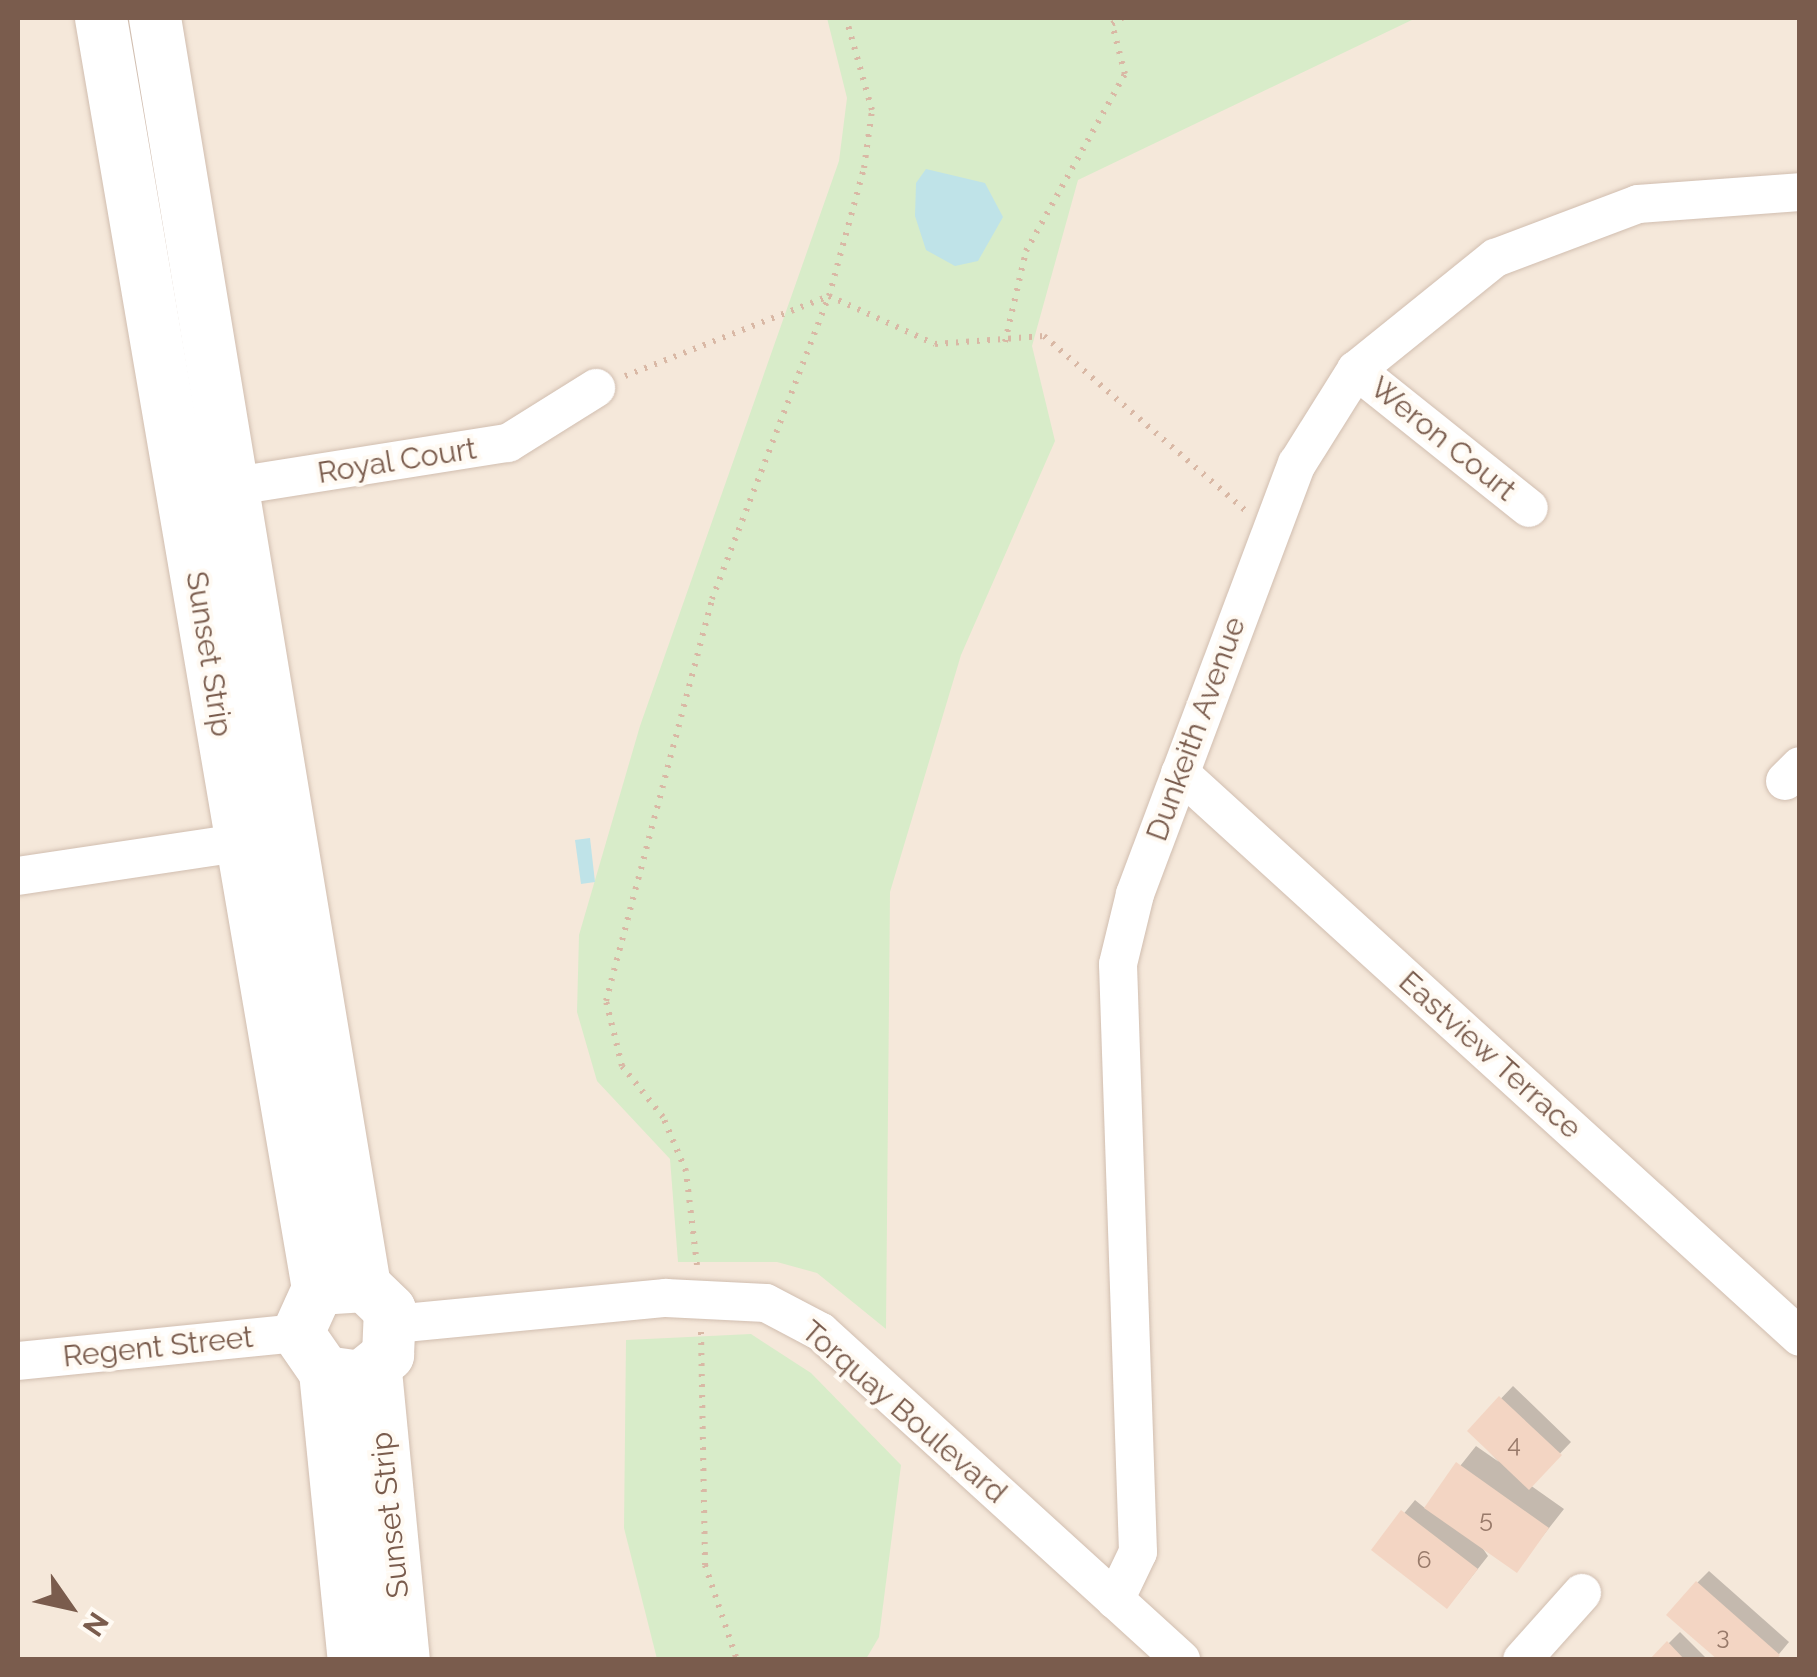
<!DOCTYPE html>
<style>
body{margin:0}
#map{position:relative;width:1817px;height:1677px;overflow:hidden;background:#fdf6ec;font-family:Raleway,sans-serif}
div>[style]{position:absolute}
.residential>*{inset:0;background:#f5e8da}
.green>*{inset:0;background:#d8ecc9}
.water>*{inset:0;background:#bfe3e8}
.shadow>*{inset:0;background:#0003}
.building>*{inset:0;background:#f3d5c3}
.path>*{height:6px;margin-top:-3px;transform-origin:0;background:repeating-linear-gradient(90deg,#d9b8a5 0 2.5px,transparent 0 10.5px)}
.roads{filter:drop-shadow(0 0 2px #d1beb0) drop-shadow(0 0 2px #d1beb0)}
.street>*{height:38px;margin:-19px;padding:0 19px;transform-origin:19px;border-radius:19px;background:#fff}
.secondary>*{height:52px;margin:-26px;padding:0 26px;transform-origin:26px;border-radius:26px;background:#fff}
span{translate:-50% -50%;white-space:nowrap;text-align:center;line-height:1.15;-webkit-text-stroke:8px #fffaf3;paint-order:stroke}
.number-label{font-size:25px;color:#987a6a}
.number-label span{-webkit-text-stroke-width:0}
.street-label{font-size:30px;color:#7a5c4d}
.frame{position:absolute;inset:0;border:20px solid #7a5c4d;pointer-events:none}
.north{position:absolute;left:20px;top:1557px;width:100px;height:100px;-webkit-text-stroke:8px #fffaf3;paint-order:stroke;rotate:124deg;font-size:28px;font-weight:700;line-height:40px;text-align:center;color:#7a5c4d}
.north::after{content:'';display:block;margin:auto;width:35px;height:45px;background:#7a5c4d;clip-path:polygon(50% 0,100% 100%,50% 72%,0 100%)}
</style>
<div id="map">
<div class="residential">
<div style="clip-path:polygon(18px 18px,1799px 18px,1799px 1659px,18px 1659px)"></div>
</div>
<div class="green">
<div style="clip-path:polygon(827px 18px,1416px 18px,1078px 180px,1032px 346px,1055px 441px,961px 655px,890px 892px,886px 1329px,817px 1273px,777px 1262px,678px 1262px,670px 1159px,597px 1081px,577px 1012px,579px 935px,640px 726px,839px 161px,847px 98px)"></div>
<div style="clip-path:polygon(751px 1334px,811px 1373px,901px 1465px,879px 1637px,866px 1659px,657px 1659px,624px 1528px,626px 1340px)"></div>
</div>
<div class="water">
<div style="clip-path:polygon(926px 169px,985px 183px,1003px 217px,978px 261px,955px 266px,926px 250px,915px 216px,916px 183px)"></div>
<div style="clip-path:polygon(590px 838px,595px 882px,581px 884px,575px 840px)"></div>
</div>
<div class="shadow">
<div style="clip-path:polygon(1513px 1386px,1571px 1442px,1530px 1485px,1564px 1509px,1516px 1570px,1479px 1543px,1488px 1556px,1458px 1594px,1374px 1550px,1415px 1500px,1426px 1509px,1476px 1446px,1499px 1462px,1470px 1431px)"></div>
<div style="clip-path:polygon(1709px 1571px,1789px 1642px,1774px 1660px,1697px 1583px)"></div>
<div style="clip-path:polygon(1680px 1632px,1708px 1660px,1652px 1660px)"></div>
</div>
<div class="building">
<div style="clip-path:polygon(1499px 1396px,1562px 1455px,1529px 1490px,1467px 1431px)"></div>
<div style="clip-path:polygon(1456px 1462px,1549px 1528px,1517px 1573px,1424px 1508px)"></div>
<div style="clip-path:polygon(1401px 1510px,1478px 1569px,1447px 1609px,1371px 1550px)"></div>
<div style="clip-path:polygon(1696px 1581px,1780px 1655px,1776px 1660px,1718px 1660px,1666px 1615px)"></div>
<div style="clip-path:polygon(1667px 1641px,1685px 1660px,1649px 1660px)"></div>
</div>
<div class="path">
<div style="left:1005px;top:342px;width:93px;rotate:-77deg"></div>
<div style="left:1026px;top:251px;width:203px;rotate:-60.8deg"></div>
<div style="left:1125px;top:74px;width:52px;rotate:-104.6deg"></div>
<div style="left:1112px;top:24px;width:12px;rotate:-31deg"></div>
<div style="left:625px;top:376px;width:219px;rotate:-21.4deg"></div>
<div style="left:829px;top:296px;width:116px;rotate:24.4deg"></div>
<div style="left:935px;top:344px;width:109px;rotate:-4.2deg"></div>
<div style="left:1044px;top:336px;width:266px;rotate:40.9deg"></div>
<div style="left:697px;top:1265px;width:95px;rotate:-96.7deg"></div>
<div style="left:686px;top:1171px;width:59px;rotate:-113.1deg"></div>
<div style="left:663px;top:1117px;width:65px;rotate:-128.8deg"></div>
<div style="left:622px;top:1066px;width:67px;rotate:-103.8deg"></div>
<div style="left:606px;top:1001px;width:416px;rotate:-75.2deg"></div>
<div style="left:712px;top:599px;width:325px;rotate:-68.9deg"></div>
<div style="left:829px;top:296px;width:133px;rotate:-74.7deg"></div>
<div style="left:864px;top:168px;width:59px;rotate:-82.1deg"></div>
<div style="left:872px;top:110px;width:96px;rotate:-105.8deg"></div>
<div style="left:701px;top:1332px;width:233px;rotate:89deg"></div>
<div style="left:705px;top:1565px;width:100px;rotate:71.4deg"></div>
</div>
<div class="roads">
<div class="street">
<div style="left:1356px;top:370px;width:221px;rotate:38.6deg"></div>
<div style="left:210px;top:490px;width:302px;rotate:-9deg"></div>
<div style="left:508px;top:443px;width:104px;rotate:-32deg"></div>
<div style="left:1180px;top:773px;width:838px;rotate:42.29deg"></div>
<div style="left:1785px;top:781px;width:21px;rotate:-45deg"></div>
<div style="left:18px;top:876px;width:224px;rotate:-8.5deg"></div>
<div style="left:394px;top:1324px;width:273px;rotate:-5.5deg"></div>
<div style="left:666px;top:1298px;width:100px;rotate:2.9deg"></div>
<div style="left:766px;top:1303px;width:62px;rotate:27.8deg"></div>
<div style="left:821px;top:1332px;width:487px;rotate:42.3deg"></div>
<div style="left:18px;top:1361px;width:281px;rotate:-5.7deg"></div>
<div style="left:1115px;top:1600px;width:53px;rotate:-64.4deg"></div>
<div style="left:1138px;top:1552px;width:588px;rotate:-91.95deg"></div>
<div style="left:1118px;top:964px;width:72px;rotate:-76.3deg"></div>
<div style="left:1135px;top:894px;width:460px;rotate:-69.4deg"></div>
<div style="left:1297px;top:464px;width:111px;rotate:-57.9deg"></div>
<div style="left:1356px;top:370px;width:179px;rotate:-38.9deg"></div>
<div style="left:1495px;top:258px;width:153px;rotate:-20.7deg"></div>
<div style="left:1638px;top:204px;width:162px;rotate:-4.2deg"></div>
<div style="left:1522px;top:1660px;width:90px;rotate:-48.2deg"></div>
</div>
<div class="secondary">
<div style="left:101px;top:18px;width:1289px;rotate:80.31deg"></div>
<div style="left:155px;top:18px;width:1285px;rotate:80.6deg"></div>
<div style="left:376px;top:1371px;width:290px;rotate:84.5deg"></div>
<div style="left:325px;top:1372px;width:36px;rotate:8deg"></div>
<div style="left:361px;top:1377px;width:35px;rotate:-39deg"></div>
<div style="left:388px;top:1355px;width:45px;rotate:-87.5deg"></div>
<div style="left:390px;top:1310px;width:35px;rotate:-136deg"></div>
<div style="left:365px;top:1286px;width:47px;rotate:176.3deg"></div>
<div style="left:318px;top:1289px;width:48px;rotate:114.4deg"></div>
<div style="left:298px;top:1333px;width:47px;rotate:55.3deg"></div>
<div style="left:325px;top:1372px;width:289px;rotate:84.3deg"></div>
</div>
</div>
<div class="number-label">
<span style="left:1514px;top:1443px">4</span>
<span style="left:1486px;top:1518px">5</span>
<span style="left:1424px;top:1559px">6</span>
<span style="left:1723px;top:1635px">3</span>
</div>
<div class="street-label">
<span style="left:1443px;top:439px;rotate:39deg">Weron Court</span>
<span style="left:397px;top:461px;rotate:-9deg">Royal Court</span>
<span style="left:209px;top:654px;rotate:81deg">Sunset Strip</span>
<span style="left:1196px;top:729px;rotate:-70deg">Dunkeith Avenue</span>
<span style="left:1490px;top:1055px;rotate:42deg">Eastview Terrace</span>
<span style="left:158px;top:1347px;rotate:-6deg">Regent Street</span>
<span style="left:904px;top:1412px;rotate:41deg">Torquay Boulevard</span>
<span style="left:390px;top:1515px;rotate:-96deg">Sunset Strip</span>
</div>
<div class="frame"></div>
<div class="north">N</div>
</div>
